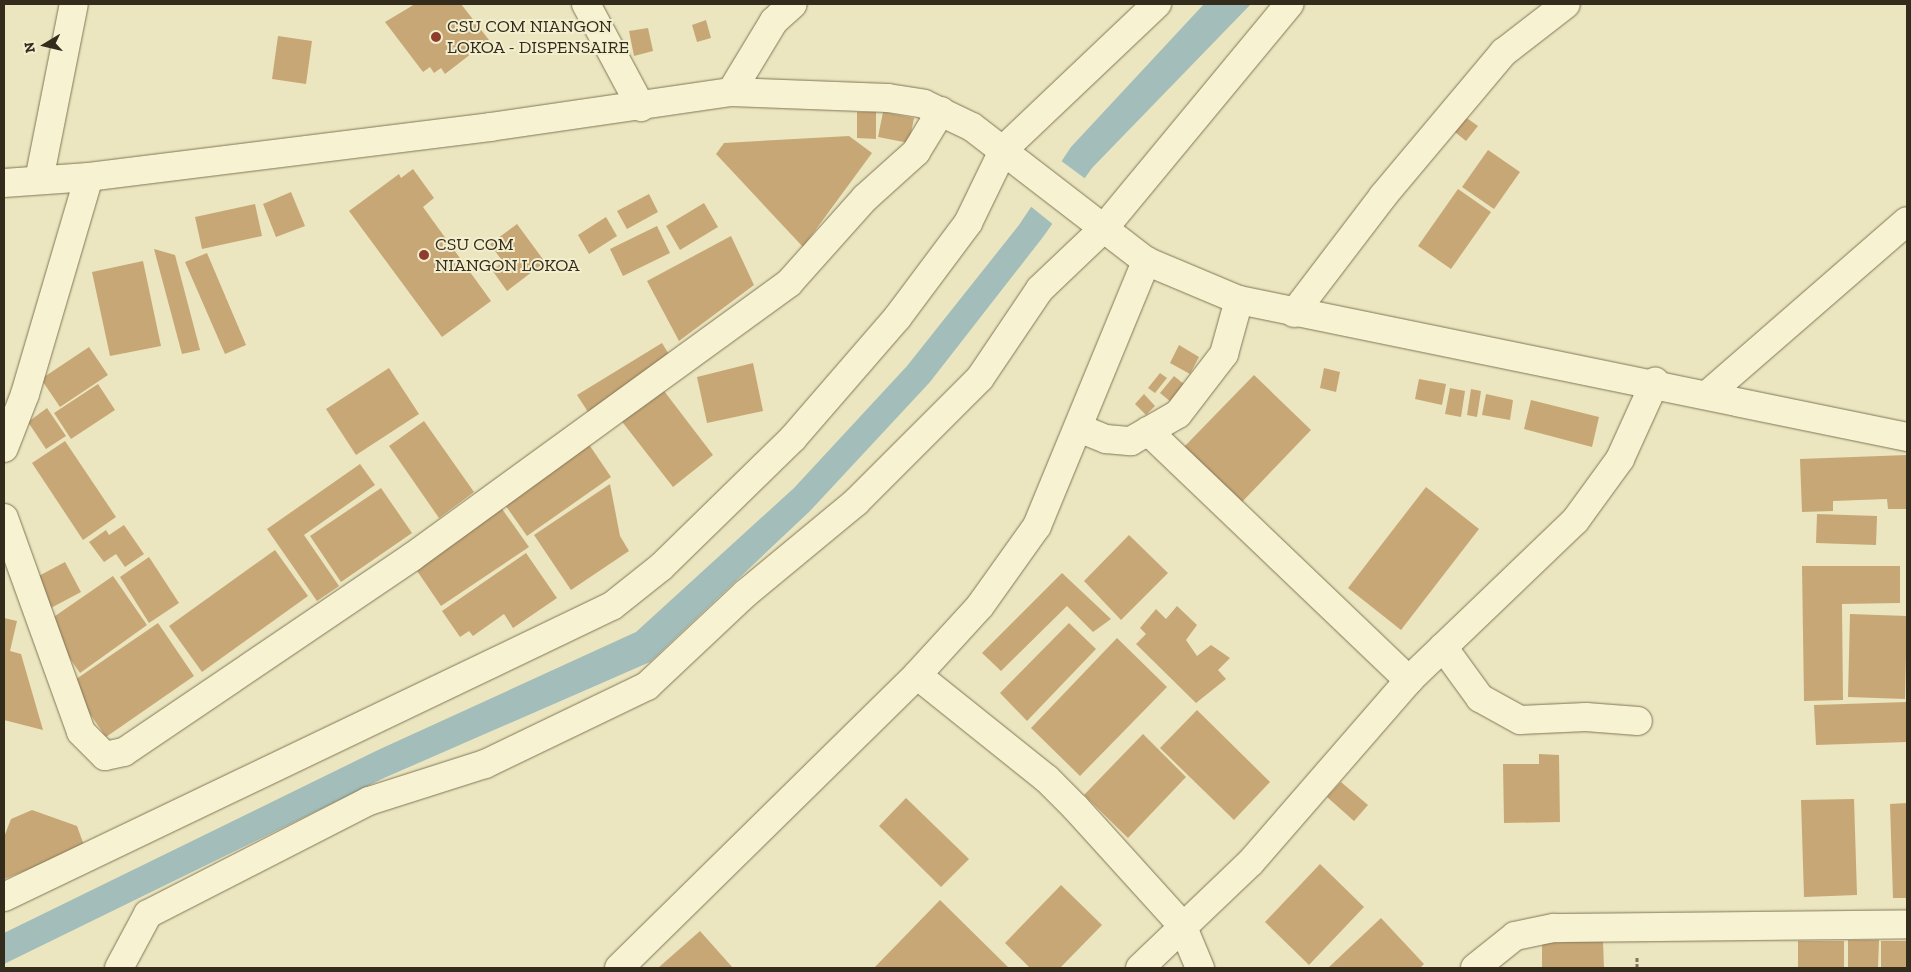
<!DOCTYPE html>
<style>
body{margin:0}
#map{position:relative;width:1911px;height:972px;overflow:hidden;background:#ebe6bf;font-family:"Zilla Slab",serif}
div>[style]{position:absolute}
.water>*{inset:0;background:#a2bdba}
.pier>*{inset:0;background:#ebe6bf}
.building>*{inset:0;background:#c8a776}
.path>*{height:3px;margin-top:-1.5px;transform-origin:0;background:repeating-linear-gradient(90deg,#827658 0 4px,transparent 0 6.5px)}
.roads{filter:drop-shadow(0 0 1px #827658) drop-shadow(0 0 1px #827658)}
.minor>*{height:28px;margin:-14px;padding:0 14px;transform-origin:14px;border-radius:14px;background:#f7f2d1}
.dots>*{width:14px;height:14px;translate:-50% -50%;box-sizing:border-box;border:2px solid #f3efce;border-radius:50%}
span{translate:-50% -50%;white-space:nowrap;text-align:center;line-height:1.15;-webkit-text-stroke:4px #f3efce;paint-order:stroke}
.poi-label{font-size:18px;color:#332b1c}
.left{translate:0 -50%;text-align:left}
.frame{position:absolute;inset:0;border:5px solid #332b1c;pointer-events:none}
.north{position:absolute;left:20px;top:20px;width:50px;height:50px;-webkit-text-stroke:4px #f3efce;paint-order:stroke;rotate:261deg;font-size:14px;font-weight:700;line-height:20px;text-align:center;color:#332b1c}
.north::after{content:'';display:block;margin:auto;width:18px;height:22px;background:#332b1c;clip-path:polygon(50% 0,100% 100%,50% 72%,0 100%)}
</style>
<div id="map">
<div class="water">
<div style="clip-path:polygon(1204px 4px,1251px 4px,1092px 168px,1043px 237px,930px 382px,810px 511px,650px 662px,384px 778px,4px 964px,4px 933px,378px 750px,636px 632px,794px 488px,907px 366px,1019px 225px,1071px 147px)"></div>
</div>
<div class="pier">
<div style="clip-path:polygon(1060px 160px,1087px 180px,1055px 226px,1029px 205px)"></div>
</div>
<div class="building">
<div style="clip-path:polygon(415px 4px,461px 4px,489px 40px,445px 74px,441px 68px,434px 73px,430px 67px,423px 72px,385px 22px)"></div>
<div style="clip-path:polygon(706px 20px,711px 38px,697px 42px,692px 25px)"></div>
<div style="clip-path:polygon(648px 28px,653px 51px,634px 56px,629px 31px)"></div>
<div style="clip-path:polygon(278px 36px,312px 41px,306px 84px,272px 79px)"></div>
<div style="clip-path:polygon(857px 112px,876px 112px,876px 139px,857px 138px)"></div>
<div style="clip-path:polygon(883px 112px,914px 118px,909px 143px,878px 137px)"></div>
<div style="clip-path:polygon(1461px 114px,1478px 126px,1466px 141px,1450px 128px)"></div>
<div style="clip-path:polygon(849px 136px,872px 153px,803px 247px,716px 154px,724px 143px)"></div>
<div style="clip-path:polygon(1488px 150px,1520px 172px,1494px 209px,1462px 187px)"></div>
<div style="clip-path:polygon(413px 169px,434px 198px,423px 207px,491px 301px,442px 337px,349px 211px,399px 174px,401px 178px)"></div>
<div style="clip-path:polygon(1458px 189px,1491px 212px,1451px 269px,1418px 246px)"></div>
<div style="clip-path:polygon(291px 192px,305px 226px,276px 237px,263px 204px)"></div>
<div style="clip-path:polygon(649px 194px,658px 212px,627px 229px,617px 211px)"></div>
<div style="clip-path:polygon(704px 203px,718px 227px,680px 250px,666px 226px)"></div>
<div style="clip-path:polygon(255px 204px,262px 236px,202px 249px,195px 217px)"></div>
<div style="clip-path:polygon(606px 217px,617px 236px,589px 254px,578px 235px)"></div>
<div style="clip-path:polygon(517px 224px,545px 262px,507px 291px,492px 270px,503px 262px,490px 244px)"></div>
<div style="clip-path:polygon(657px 226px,670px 253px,623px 276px,610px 249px)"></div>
<div style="clip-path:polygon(731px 236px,754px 285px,679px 341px,647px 281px)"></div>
<div style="clip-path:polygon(154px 249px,175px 255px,200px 350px,182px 354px)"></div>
<div style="clip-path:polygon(207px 253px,246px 345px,225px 354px,185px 262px)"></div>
<div style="clip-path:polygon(143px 261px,161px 346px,110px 356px,92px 272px)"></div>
<div style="clip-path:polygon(662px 343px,673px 361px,588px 412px,577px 395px)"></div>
<div style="clip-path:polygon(1179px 345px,1199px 357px,1190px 374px,1170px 363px)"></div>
<div style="clip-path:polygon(89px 347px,108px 375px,60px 407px,41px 379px)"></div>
<div style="clip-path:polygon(753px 363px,763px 411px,707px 423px,697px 377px)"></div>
<div style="clip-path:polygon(389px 368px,419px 414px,356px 455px,326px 409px)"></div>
<div style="clip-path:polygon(1324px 368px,1340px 372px,1336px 392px,1320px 388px)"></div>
<div style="clip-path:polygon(1160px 373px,1167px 378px,1155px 393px,1148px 388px)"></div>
<div style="clip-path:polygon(1254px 375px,1311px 430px,1242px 502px,1182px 449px)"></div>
<div style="clip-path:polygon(1174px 376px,1190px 389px,1176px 406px,1160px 393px)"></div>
<div style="clip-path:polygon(1419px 379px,1446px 384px,1442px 405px,1415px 399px)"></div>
<div style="clip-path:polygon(98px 384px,115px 410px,71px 439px,54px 413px)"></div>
<div style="clip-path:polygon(661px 387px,713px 455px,673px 487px,620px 419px)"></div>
<div style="clip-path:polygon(1450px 388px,1465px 391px,1461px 417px,1445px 414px)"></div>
<div style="clip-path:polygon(1471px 389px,1481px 391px,1477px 417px,1467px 415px)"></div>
<div style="clip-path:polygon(1144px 394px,1155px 406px,1146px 415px,1135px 404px)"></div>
<div style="clip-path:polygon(1486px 394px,1513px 400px,1510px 420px,1482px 415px)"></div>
<div style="clip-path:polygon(1531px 400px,1599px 417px,1592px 447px,1524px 429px)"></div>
<div style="clip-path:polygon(47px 408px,66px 436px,46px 449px,28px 422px)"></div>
<div style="clip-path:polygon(424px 421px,474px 492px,439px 518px,389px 446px)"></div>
<div style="clip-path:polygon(65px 441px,116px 517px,83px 540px,32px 463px)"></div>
<div style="clip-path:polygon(588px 443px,611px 477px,527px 536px,503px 502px)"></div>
<div style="clip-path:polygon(1907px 455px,1907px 509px,1888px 509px,1887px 499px,1833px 501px,1833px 511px,1802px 512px,1800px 459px)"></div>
<div style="clip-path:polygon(360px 464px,375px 485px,304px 535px,339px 586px,317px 601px,267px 529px)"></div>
<div style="clip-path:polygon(610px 484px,620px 536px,629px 551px,571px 590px,534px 535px)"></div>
<div style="clip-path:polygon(1426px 487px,1479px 529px,1401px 630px,1348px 588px)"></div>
<div style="clip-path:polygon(381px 488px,412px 533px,341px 582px,310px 536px)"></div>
<div style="clip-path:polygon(500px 506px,529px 547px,441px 606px,413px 565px)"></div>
<div style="clip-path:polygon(1817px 514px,1877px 516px,1876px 545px,1816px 543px)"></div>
<div style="clip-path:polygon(124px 525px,144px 554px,125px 567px,116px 554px,104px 562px,89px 542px,106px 530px,109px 535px)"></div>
<div style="clip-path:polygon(1129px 535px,1168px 573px,1121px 620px,1084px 581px)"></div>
<div style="clip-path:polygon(275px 550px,308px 596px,202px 672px,169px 626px)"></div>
<div style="clip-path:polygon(526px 553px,557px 598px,513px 628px,504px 614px,473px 636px,469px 631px,460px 637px,442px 611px)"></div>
<div style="clip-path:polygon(149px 557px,179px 603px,149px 623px,120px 577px)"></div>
<div style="clip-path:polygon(65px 562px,81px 592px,49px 609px,33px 579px)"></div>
<div style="clip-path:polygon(1802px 566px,1900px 566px,1900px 603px,1842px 604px,1843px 700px,1804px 701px)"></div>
<div style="clip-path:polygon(1062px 573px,1111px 619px,1093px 632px,1067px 606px,1001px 671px,982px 653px)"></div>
<div style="clip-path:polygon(113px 576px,147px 625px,80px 673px,45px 623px)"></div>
<div style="clip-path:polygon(1177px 606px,1197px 625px,1186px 640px,1197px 656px,1211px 645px,1230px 658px,1218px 670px,1226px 679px,1196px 703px,1136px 644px,1146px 634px,1140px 628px,1156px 609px,1166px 619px)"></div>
<div style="clip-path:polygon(1850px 614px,1907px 616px,1905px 699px,1848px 697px)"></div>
<div style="clip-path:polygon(4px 618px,17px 621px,10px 651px,21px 654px,43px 730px,4px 720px)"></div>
<div style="clip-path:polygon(158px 623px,194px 676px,106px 737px,69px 684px)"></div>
<div style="clip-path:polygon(1069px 623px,1096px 649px,1027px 721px,1000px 693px)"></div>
<div style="clip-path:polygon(1117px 638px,1167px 687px,1080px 776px,1031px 728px)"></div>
<div style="clip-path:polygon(1907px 702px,1907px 742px,1816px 745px,1814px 705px)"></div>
<div style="clip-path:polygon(1197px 710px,1270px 782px,1234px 820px,1160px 748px)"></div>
<div style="clip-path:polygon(1143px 734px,1186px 777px,1128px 838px,1084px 795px)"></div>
<div style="clip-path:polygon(1539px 754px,1559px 755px,1560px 822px,1504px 823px,1503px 764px,1539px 764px)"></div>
<div style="clip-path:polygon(1341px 782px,1368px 805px,1354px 821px,1327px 797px)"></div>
<div style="clip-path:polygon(906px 798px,969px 859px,941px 887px,879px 826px)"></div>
<div style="clip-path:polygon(1854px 799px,1857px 895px,1804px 897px,1801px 800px)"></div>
<div style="clip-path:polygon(1907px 803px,1907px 898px,1893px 898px,1890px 804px)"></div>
<div style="clip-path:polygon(32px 810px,77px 826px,85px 848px,4px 879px,4px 837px,11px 819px)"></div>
<div style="clip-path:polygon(1320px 864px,1364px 907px,1309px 965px,1265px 922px)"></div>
<div style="clip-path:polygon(1061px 885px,1102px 925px,1060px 968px,1030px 968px,1005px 943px)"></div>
<div style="clip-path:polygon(940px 900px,1009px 968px,874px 968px)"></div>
<div style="clip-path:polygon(1381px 918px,1424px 964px,1420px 968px,1328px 968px)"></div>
<div style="clip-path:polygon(700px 931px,733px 968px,658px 968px)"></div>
<div style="clip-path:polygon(1848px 940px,1879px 940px,1878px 968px,1848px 968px)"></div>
<div style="clip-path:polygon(1603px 941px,1604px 968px,1542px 968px,1542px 943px)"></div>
<div style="clip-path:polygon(1798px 941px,1844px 941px,1844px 968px,1798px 968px)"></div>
<div style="clip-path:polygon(1881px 941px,1907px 941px,1907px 968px,1881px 968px)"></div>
</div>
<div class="path">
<div style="left:1637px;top:957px;width:11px;rotate:90deg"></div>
</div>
<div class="roads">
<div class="minor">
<div style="left:586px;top:4px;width:117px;rotate:61.9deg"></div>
<div style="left:731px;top:92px;width:83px;rotate:-58.8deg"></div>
<div style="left:774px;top:21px;width:25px;rotate:-42deg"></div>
<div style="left:39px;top:180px;width:179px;rotate:-78.8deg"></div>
<div style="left:4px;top:183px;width:85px;rotate:-4deg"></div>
<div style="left:89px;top:177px;width:404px;rotate:-7.1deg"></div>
<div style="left:490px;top:127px;width:244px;rotate:-8.3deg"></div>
<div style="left:731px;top:92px;width:157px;rotate:2.2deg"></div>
<div style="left:888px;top:98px;width:36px;rotate:9deg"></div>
<div style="left:924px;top:104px;width:53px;rotate:25.6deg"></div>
<div style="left:972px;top:127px;width:220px;rotate:37.6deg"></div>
<div style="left:1146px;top:261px;width:101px;rotate:22.8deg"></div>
<div style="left:1239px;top:300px;width:682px;rotate:11.59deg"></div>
<div style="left:1294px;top:313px;width:147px;rotate:-52.7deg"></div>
<div style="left:1383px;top:196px;width:188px;rotate:-50deg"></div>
<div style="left:1504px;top:52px;width:78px;rotate:-37.7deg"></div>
<div style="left:1707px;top:395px;width:265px;rotate:-41deg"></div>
<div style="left:1081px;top:429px;width:27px;rotate:22deg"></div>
<div style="left:1106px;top:439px;width:25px;rotate:5deg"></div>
<div style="left:1131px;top:441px;width:54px;rotate:-29.9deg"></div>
<div style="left:1178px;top:414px;width:76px;rotate:-52.5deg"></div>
<div style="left:1224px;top:354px;width:56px;rotate:-74.5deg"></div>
<div style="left:1148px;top:431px;width:361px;rotate:43.7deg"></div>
<div style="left:4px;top:448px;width:58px;rotate:-68.7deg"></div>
<div style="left:25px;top:394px;width:226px;rotate:-73.6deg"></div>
<div style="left:4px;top:518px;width:227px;rotate:70.2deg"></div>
<div style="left:81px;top:732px;width:34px;rotate:45deg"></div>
<div style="left:105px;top:756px;width:19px;rotate:-12deg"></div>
<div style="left:124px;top:752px;width:348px;rotate:-34.1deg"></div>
<div style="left:412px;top:557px;width:466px;rotate:-36deg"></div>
<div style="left:789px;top:283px;width:114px;rotate:-48.2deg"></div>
<div style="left:865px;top:198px;width:69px;rotate:-42deg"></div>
<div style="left:916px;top:152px;width:48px;rotate:-58.6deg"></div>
<div style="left:1443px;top:647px;width:63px;rotate:54deg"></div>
<div style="left:1480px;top:698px;width:46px;rotate:28.8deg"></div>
<div style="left:1520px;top:720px;width:66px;rotate:-2.6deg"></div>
<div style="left:1586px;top:717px;width:52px;rotate:4.4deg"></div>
<div style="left:917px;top:675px;width:166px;rotate:38.7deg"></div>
<div style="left:1047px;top:779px;width:40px;rotate:45deg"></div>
<div style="left:1075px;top:807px;width:159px;rotate:47.8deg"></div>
<div style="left:1182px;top:925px;width:47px;rotate:67.3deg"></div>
<div style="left:4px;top:897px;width:674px;rotate:-25.58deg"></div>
<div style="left:612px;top:606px;width:63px;rotate:-38.5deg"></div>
<div style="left:661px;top:567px;width:185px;rotate:-44.3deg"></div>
<div style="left:793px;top:438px;width:159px;rotate:-49.1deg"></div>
<div style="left:897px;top:318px;width:119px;rotate:-53.2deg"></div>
<div style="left:968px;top:223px;width:82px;rotate:-64.1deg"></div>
<div style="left:1004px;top:149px;width:211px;rotate:-43.5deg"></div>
<div style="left:119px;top:968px;width:61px;rotate:-61.8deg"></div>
<div style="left:148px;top:914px;width:248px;rotate:-27.1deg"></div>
<div style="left:369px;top:801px;width:122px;rotate:-17.7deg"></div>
<div style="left:485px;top:764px;width:180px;rotate:-25.7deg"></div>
<div style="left:647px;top:686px;width:136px;rotate:-43.2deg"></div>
<div style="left:746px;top:593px;width:143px;rotate:-39.6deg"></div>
<div style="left:856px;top:502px;width:175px;rotate:-45deg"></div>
<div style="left:980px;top:378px;width:107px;rotate:-56deg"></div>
<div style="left:1040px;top:289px;width:88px;rotate:-43.6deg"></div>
<div style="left:1104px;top:228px;width:291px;rotate:-50.4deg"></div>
<div style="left:619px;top:968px;width:418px;rotate:-44.5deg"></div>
<div style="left:917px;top:675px;width:93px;rotate:-47.6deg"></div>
<div style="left:980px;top:606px;width:98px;rotate:-54.5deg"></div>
<div style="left:1037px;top:526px;width:287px;rotate:-67.6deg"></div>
<div style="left:1140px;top:968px;width:153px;rotate:-43.7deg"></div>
<div style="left:1251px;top:862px;width:241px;rotate:-49deg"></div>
<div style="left:1409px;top:680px;width:230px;rotate:-43.8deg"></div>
<div style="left:1575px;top:521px;width:77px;rotate:-54deg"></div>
<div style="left:1620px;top:459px;width:85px;rotate:-65.6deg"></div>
<div style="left:1475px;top:968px;width:51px;rotate:-38.7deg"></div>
<div style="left:1515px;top:936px;width:40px;rotate:-12deg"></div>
<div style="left:1554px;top:928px;width:353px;rotate:-0.6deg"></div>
</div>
</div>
<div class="dots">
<div style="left:436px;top:37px;background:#8e3c2b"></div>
<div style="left:424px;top:255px;background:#8e3c2b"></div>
</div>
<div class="poi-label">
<span class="left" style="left:447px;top:37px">CSU COM NIANGON<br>LOKOA - DISPENSAIRE</span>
<span class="left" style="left:435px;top:255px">CSU COM<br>NIANGON LOKOA</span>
</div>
<div class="frame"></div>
<div class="north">N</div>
</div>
